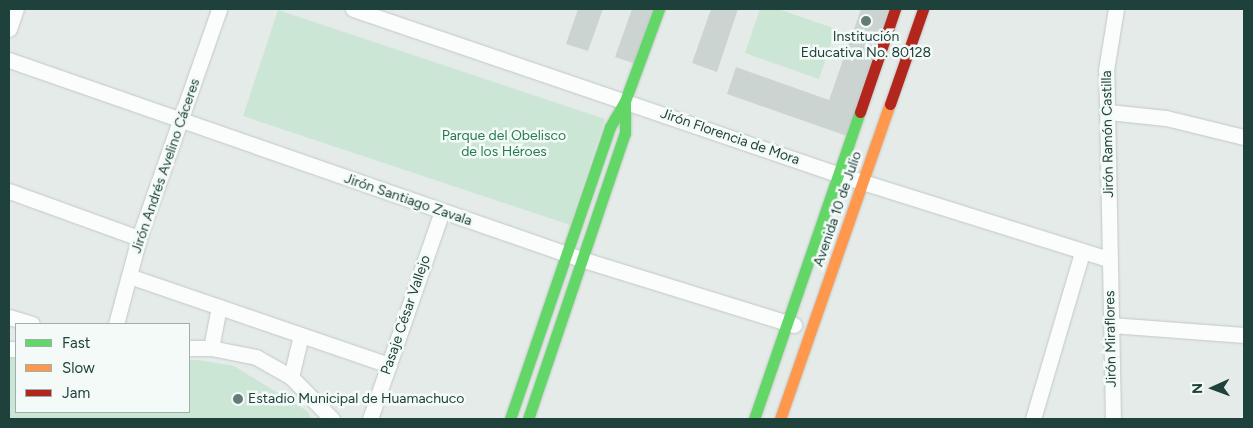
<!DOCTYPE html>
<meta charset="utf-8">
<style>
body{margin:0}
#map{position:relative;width:1253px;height:428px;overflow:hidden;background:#e5ebe8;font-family:Figtree,sans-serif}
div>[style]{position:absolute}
.green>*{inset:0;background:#cce6d6}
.building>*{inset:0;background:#ccd4d1}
.roads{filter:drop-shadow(0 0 1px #c2c8c6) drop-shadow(0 0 1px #c2c8c6)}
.street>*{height:15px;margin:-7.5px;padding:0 7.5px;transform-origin:7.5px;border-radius:7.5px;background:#fbfcfc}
.fast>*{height:11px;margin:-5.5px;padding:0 5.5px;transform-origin:5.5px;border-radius:5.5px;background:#63d668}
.slow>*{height:11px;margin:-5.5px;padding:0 5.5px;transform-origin:5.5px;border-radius:5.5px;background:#ff974d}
.jam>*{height:11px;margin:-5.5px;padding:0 5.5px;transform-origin:5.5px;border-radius:5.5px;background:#b3261e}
.dots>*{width:14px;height:14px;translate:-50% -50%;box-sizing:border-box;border:2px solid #f3faf7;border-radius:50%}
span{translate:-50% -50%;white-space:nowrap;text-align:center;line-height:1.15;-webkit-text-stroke:5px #f3faf7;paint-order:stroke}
.poi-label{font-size:14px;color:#1f413b}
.left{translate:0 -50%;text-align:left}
.street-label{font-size:14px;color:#1f413b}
.park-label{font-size:14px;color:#257c4e}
.frame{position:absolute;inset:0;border:10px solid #1f413b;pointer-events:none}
.legend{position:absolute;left:15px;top:323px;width:175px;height:90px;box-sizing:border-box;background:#f3faf7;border:1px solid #9eb0ac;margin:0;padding:6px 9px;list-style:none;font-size:15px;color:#1f413b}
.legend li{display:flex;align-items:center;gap:10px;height:25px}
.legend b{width:25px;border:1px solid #9eb0ac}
.north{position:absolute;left:1188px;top:363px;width:50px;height:50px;-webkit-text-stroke:4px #f3faf7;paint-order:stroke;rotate:268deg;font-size:14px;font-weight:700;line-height:20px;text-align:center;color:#1f413b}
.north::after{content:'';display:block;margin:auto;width:18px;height:22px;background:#1f413b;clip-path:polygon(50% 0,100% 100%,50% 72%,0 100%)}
</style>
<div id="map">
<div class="green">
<div style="clip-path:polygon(760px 9px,778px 9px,836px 29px,819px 79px,745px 53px)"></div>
<div style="clip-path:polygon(278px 10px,605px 119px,570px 225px,243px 116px)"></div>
<div style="clip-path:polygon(9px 358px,16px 358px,16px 412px,189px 412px,189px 360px,199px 360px,234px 366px,307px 411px,312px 419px,9px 419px)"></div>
</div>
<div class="building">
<div style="clip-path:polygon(578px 9px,603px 9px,588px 51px,566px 44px)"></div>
<div style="clip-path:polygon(632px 9px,655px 9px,636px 64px,615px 57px)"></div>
<div style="clip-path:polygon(711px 9px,738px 9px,717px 72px,692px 63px)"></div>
<div style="clip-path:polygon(861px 9px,891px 9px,847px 136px,727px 94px,736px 67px,829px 100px)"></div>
</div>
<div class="roads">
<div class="street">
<div style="left:353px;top:9px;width:511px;rotate:18.82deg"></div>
<div style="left:837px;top:174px;width:285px;rotate:17.4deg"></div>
<div style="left:9px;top:29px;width:21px;rotate:-71deg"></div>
<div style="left:9px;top:60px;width:609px;rotate:19.18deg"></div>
<div style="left:584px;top:260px;width:220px;rotate:17.2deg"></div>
<div style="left:1108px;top:112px;width:58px;rotate:5.9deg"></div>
<div style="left:1166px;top:118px;width:80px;rotate:13.7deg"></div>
<div style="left:9px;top:191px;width:138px;rotate:19.9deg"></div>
<div style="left:129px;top:276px;width:275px;rotate:18.9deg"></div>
<div style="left:9px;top:317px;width:24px;rotate:17deg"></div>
<div style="left:116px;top:324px;width:89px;rotate:-75deg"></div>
<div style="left:139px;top:238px;width:243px;rotate:-70.7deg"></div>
<div style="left:1112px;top:325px;width:132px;rotate:4.3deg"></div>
<div style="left:189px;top:348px;width:22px"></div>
<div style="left:211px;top:348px;width:46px;rotate:11.3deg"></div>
<div style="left:256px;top:357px;width:40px;rotate:29.7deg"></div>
<div style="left:291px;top:377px;width:59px;rotate:45.7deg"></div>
<div style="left:211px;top:348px;width:42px;rotate:-79deg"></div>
<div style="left:9px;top:349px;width:7px"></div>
<div style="left:291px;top:377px;width:43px;rotate:-76.6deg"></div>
<div style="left:370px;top:419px;width:220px;rotate:-70.9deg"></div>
<div style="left:1033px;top:419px;width:174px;rotate:-73.6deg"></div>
<div style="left:1113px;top:419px;width:349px;rotate:-91.1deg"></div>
<div style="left:1106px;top:70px;width:62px;rotate:-80.7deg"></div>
</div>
<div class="fast">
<div style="left:510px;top:419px;width:309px;rotate:-71.1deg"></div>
<div style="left:610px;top:127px;width:30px;rotate:-60deg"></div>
<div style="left:625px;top:101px;width:98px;rotate:-69.7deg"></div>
<div style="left:528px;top:419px;width:302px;rotate:-71.3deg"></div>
<div style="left:625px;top:133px;width:30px;rotate:-90deg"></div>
<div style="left:754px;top:419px;width:325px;rotate:-71deg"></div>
</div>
<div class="slow">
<div style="left:780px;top:419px;width:334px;rotate:-70.8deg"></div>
</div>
<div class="jam">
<div style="left:890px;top:104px;width:101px;rotate:-70.8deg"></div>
<div style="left:860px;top:112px;width:109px;rotate:-71.2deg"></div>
</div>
</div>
<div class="dots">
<div style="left:866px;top:21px;background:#647c78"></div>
<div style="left:238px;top:399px;background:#647c78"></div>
</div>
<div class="poi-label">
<span style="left:866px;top:45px">Institución<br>Educativa No. 80128</span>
<span class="left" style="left:248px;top:399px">Estadio Municipal de Huamachuco</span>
</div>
<div class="street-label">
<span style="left:1108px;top:134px;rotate:-91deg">Jirón Ramón Castilla</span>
<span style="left:730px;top:137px;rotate:19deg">Jirón Florencia de Mora</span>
<span style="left:166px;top:166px;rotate:-71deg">Jirón Andrés Avelino Cáceres</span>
<span style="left:408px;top:200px;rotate:19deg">Jirón Santiago Zavala</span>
<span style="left:838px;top:209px;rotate:-71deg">Avenida 10 de Julio</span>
<span style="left:406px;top:315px;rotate:-71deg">Pasaje César Vallejo</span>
<span style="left:1111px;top:339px;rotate:-91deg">Jirón Miraflores</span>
</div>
<div class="park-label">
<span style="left:504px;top:144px">Parque del Obelisco<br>de los Héroes</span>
</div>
<div class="frame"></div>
<ul class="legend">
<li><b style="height:6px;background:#63d668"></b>Fast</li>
<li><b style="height:6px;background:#ff974d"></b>Slow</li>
<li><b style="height:6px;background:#b3261e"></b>Jam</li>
</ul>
<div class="north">N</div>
</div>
